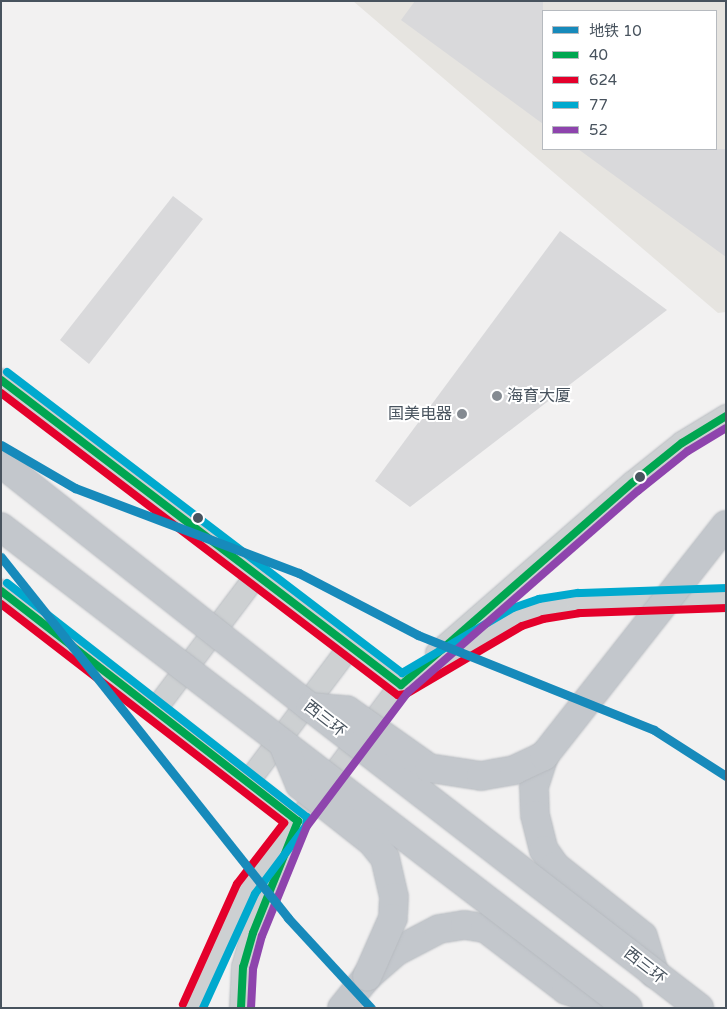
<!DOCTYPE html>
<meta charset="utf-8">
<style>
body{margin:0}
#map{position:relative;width:727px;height:1009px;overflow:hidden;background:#f2f1f1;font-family:"Varela Round","Noto Sans SC",sans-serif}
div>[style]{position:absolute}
.commercial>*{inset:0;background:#e6e4e0}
.building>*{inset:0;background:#d9d9db}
.roads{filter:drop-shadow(0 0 1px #b7bbc0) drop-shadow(0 0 1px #b7bbc0)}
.tertiary>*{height:22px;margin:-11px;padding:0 11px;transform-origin:11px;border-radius:11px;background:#cdd0d2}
.trunk>*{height:28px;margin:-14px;padding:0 14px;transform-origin:14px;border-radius:14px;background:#c3c7cc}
.bridges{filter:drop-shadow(0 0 1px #b7bbc0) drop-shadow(0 0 1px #b7bbc0)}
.trunk-bridge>*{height:28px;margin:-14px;padding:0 14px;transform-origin:14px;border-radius:14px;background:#c3c7cc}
.bus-1>*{height:8px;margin:-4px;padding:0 4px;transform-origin:4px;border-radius:4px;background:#00a651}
.bus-2>*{height:8px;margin:-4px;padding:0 4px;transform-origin:4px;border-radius:4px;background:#e4002b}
.bus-3>*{height:8px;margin:-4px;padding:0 4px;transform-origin:4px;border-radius:4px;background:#00a9ce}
.bus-4>*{height:8px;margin:-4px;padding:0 4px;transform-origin:4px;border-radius:4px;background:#8e44ad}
.metro-1>*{height:9px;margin:-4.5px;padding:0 4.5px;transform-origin:4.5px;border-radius:4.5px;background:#178abb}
.dots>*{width:14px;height:14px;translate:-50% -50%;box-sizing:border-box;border:2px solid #fff;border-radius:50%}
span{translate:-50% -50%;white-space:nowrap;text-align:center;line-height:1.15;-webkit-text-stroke:4px #fff;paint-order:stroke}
.poi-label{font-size:16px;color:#48535e}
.left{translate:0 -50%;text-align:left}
.right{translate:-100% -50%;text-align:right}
.street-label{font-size:16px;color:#48535e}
.frame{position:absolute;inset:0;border:2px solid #48535e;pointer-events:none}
.legend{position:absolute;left:542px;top:10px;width:175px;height:140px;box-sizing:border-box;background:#fff;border:1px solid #b6babf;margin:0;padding:6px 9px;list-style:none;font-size:15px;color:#48535e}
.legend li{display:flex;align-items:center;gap:10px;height:25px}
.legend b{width:25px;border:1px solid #b6babf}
</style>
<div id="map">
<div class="commercial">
<div style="clip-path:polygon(evenodd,353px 1px,726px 1px,726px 312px,718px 313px,353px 1px,543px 11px,716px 11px,716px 149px,543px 149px,543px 11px)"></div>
</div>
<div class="building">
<div style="clip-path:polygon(415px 1px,543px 1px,543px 124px,401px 20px)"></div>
<div style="clip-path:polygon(578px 149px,726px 149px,726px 257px)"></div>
<div style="clip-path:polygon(173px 196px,203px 219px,89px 364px,60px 340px)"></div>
<div style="clip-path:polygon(560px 231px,667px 310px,410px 507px,375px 481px)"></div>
</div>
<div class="roads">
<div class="tertiary">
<div style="left:1px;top:380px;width:503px;rotate:37.33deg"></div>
<div style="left:1px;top:591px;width:376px;rotate:37.8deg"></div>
<div style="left:437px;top:653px;width:259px;rotate:-41.1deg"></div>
<div style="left:632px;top:483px;width:64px;rotate:-38.7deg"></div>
<div style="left:682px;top:443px;width:52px;rotate:-31.5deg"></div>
<div style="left:155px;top:710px;width:168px;rotate:-53deg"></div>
<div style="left:248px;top:782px;width:170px;rotate:-53.1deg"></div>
<div style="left:192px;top:1008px;width:131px;rotate:-65.6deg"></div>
<div style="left:246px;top:889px;width:54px;rotate:-52.5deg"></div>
<div style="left:241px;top:1008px;width:41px;rotate:-87.2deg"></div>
<div style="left:243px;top:967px;width:35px;rotate:-74deg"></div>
<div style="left:253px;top:933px;width:121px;rotate:-68.1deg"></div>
<div style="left:298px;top:821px;width:171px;rotate:-52.9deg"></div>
<div style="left:401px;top:685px;width:135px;rotate:-30.2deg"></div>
<div style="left:518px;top:617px;width:24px;rotate:-19deg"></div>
<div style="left:541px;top:609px;width:37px;rotate:-9deg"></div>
<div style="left:578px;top:603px;width:148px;rotate:-1.9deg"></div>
</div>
<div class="trunk">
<div style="left:544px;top:756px;width:33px;rotate:108deg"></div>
<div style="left:534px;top:787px;width:28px;rotate:88deg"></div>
<div style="left:535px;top:815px;width:36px;rotate:76deg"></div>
<div style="left:544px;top:850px;width:19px;rotate:55deg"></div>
<div style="left:555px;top:866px;width:112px;rotate:38.5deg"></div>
<div style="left:643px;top:936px;width:39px;rotate:73deg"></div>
<div style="left:342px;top:1008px;width:40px;rotate:-51deg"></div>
<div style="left:367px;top:977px;width:40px;rotate:-41deg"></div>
<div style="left:397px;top:951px;width:47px;rotate:-27.6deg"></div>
<div style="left:439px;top:929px;width:26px;rotate:-9deg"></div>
<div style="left:465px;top:925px;width:20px;rotate:9deg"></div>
<div style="left:485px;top:928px;width:102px;rotate:37.4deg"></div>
<div style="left:566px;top:990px;width:57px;rotate:18.4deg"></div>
</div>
</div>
<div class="bridges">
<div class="trunk-bridge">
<div style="left:1px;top:463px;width:394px;rotate:38.3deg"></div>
<div style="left:310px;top:707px;width:492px;rotate:37.7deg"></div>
<div style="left:1px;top:527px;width:790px;rotate:37.49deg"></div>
<div style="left:310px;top:707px;width:37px;rotate:5deg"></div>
<div style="left:347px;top:710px;width:100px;rotate:35.3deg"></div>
<div style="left:429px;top:768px;width:53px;rotate:8.7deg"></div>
<div style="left:481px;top:776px;width:34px;rotate:-10deg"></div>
<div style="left:514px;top:770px;width:33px;rotate:-25deg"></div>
<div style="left:544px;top:756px;width:294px;rotate:-51.8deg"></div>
<div style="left:283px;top:744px;width:44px;rotate:67.5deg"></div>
<div style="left:300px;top:785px;width:92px;rotate:38.4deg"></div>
<div style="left:372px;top:842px;width:21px;rotate:51deg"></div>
<div style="left:385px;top:858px;width:40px;rotate:77deg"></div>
<div style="left:394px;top:897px;width:21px;rotate:93deg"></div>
<div style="left:393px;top:918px;width:64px;rotate:113.8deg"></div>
</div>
</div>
<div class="bus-1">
<div style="left:1px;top:380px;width:503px;rotate:37.33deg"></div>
<div style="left:401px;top:685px;width:307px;rotate:-41.2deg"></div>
<div style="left:632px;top:483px;width:64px;rotate:-38.7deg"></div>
<div style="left:682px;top:443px;width:52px;rotate:-31.5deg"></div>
<div style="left:1px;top:591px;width:376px;rotate:37.8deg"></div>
<div style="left:298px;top:821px;width:121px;rotate:111.9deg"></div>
<div style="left:253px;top:933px;width:35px;rotate:106deg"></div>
<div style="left:243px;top:967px;width:41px;rotate:92.8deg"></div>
</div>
<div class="bus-2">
<div style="left:1px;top:393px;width:499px;rotate:37.3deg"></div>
<div style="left:398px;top:695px;width:8px;rotate:-7deg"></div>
<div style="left:406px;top:694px;width:134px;rotate:-30.4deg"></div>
<div style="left:522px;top:626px;width:22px;rotate:-18deg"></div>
<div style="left:543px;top:619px;width:36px;rotate:-9deg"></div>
<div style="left:579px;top:613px;width:147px;rotate:-1.9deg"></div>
<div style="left:1px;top:604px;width:358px;rotate:37.7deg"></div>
<div style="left:284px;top:823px;width:77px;rotate:127.6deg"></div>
<div style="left:237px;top:884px;width:132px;rotate:114.2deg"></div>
</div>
<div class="bus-3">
<div style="left:7px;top:372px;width:497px;rotate:37.3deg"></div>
<div style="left:402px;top:673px;width:129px;rotate:-30.4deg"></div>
<div style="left:513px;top:608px;width:28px;rotate:-19deg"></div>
<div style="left:539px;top:599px;width:39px;rotate:-9deg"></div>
<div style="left:578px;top:593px;width:148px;rotate:-1.9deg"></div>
<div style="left:7px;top:583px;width:380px;rotate:38deg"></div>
<div style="left:307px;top:817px;width:9px;rotate:96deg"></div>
<div style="left:306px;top:826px;width:85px;rotate:126.9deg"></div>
<div style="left:255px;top:894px;width:125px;rotate:114.5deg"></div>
</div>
<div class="bus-4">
<div style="left:251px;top:1008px;width:39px;rotate:-87deg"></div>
<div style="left:253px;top:969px;width:34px;rotate:-75deg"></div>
<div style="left:262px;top:936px;width:119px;rotate:-67.8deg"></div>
<div style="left:307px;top:826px;width:168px;rotate:-53deg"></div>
<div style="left:408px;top:692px;width:305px;rotate:-41.2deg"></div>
<div style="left:638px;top:491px;width:64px;rotate:-38.7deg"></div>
<div style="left:688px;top:451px;width:44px;rotate:-31.2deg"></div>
</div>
<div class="metro-1">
<div style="left:1px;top:445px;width:86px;rotate:30.2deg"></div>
<div style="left:75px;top:488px;width:240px;rotate:20.8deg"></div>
<div style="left:299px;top:573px;width:134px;rotate:27.5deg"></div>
<div style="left:418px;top:635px;width:254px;rotate:21.9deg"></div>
<div style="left:654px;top:730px;width:85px;rotate:32.6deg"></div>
<div style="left:1px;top:557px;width:461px;rotate:51.5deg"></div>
<div style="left:288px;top:918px;width:122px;rotate:47.3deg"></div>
</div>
<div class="dots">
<div style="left:497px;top:396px;background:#848a91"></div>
<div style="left:462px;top:414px;background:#848a91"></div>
<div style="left:640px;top:477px;background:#48535e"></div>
<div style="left:198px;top:518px;background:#48535e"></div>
</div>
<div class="poi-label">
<span class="left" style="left:507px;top:396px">海育大厦</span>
<span class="right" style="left:452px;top:414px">国美电器</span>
</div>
<div class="street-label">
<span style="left:325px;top:719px;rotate:38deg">西三环</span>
<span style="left:645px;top:966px;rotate:38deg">西三环</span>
</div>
<div class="frame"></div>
<ul class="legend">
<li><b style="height:6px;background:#178abb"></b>地铁 10</li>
<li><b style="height:6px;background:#00a651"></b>40</li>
<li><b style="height:6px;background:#e4002b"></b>624</li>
<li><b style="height:6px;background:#00a9ce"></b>77</li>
<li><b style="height:6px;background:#8e44ad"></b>52</li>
</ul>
</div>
